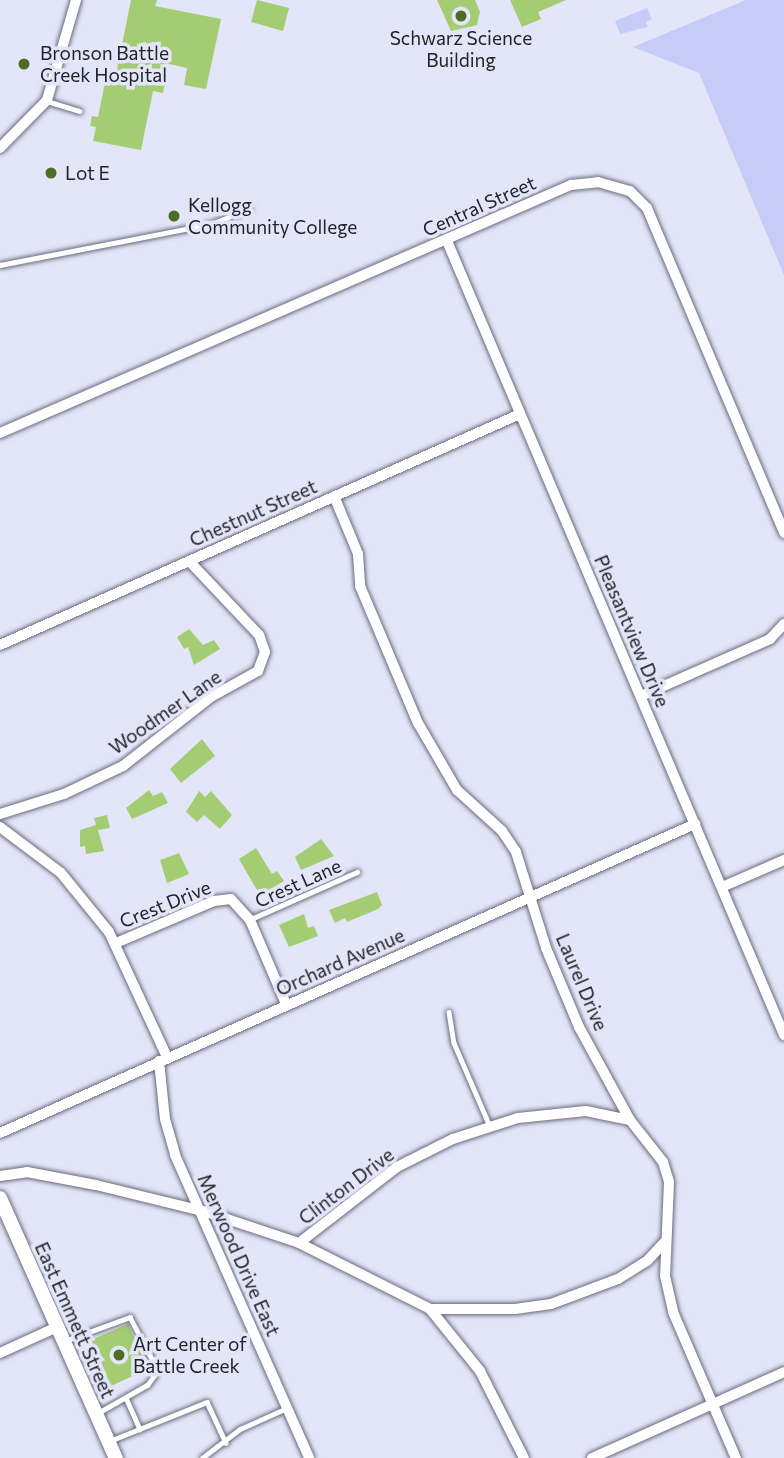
<!DOCTYPE html>
<style>
body{margin:0}
#map{position:relative;width:784px;height:1458px;overflow:hidden;background:#e3e5f8;font-family:Commissioner,sans-serif}
div>[style]{position:absolute}
.green>*{inset:0;background:#c6cbf7}
.building>*{inset:0;background:#a4cd73}
.roads{filter:drop-shadow(0 0 2px #696c7c) drop-shadow(0 0 2px #696c7c)}
.lane>*{height:4.5px;margin:-2.25px;padding:0 2.25px;transform-origin:2.25px;border-radius:2.25px;background:#fff}
.street>*{height:10px;margin:-5px;padding:0 5px;transform-origin:5px;border-radius:5px;background:#fff}
.secondary>*{height:14px;margin:-7px;padding:0 7px;transform-origin:7px;border-radius:7px;background:#fff}
.dots>*{width:19px;height:19px;translate:-50% -50%;box-sizing:border-box;border:4px solid #e3e5f8;border-radius:50%}
span{translate:-50% -50%;white-space:nowrap;text-align:center;line-height:1.15;-webkit-text-stroke:7px #e3e5f8;paint-order:stroke}
.poi-label{font-size:19px;color:#22232a}
.left{translate:0 -50%;text-align:left}
.street-label{font-size:19px;color:#22232a}
</style>
<div id="map">
<div class="green">
<div style="clip-path:polygon(746px 0,784px 0,784px 275px,699px 73px,633px 47px)"></div>
<div style="clip-path:polygon(647px 8px,652px 19px,646px 22px,648px 27px,620px 34px,615px 21px)"></div>
</div>
<div class="building">
<div style="clip-path:polygon(131px 0,157px 0,155px 6px,221px 19px,206px 89px,184px 85px,187px 68px,169px 64px,163px 93px,153px 91px,141px 150px,93px 141px,96px 127px,90px 126px,92px 116px,98px 117px,105px 82px,114px 84px)"></div>
<div style="clip-path:polygon(257px 0,289px 8px,283px 31px,251px 22px)"></div>
<div style="clip-path:polygon(437px 0,475px 0,480px 12px,477px 25px,451px 31px)"></div>
<div style="clip-path:polygon(510px 0,566px 0,538px 12px,541px 19px,522px 27px)"></div>
<div style="clip-path:polygon(189px 629px,203px 645px,214px 640px,220px 649px,194px 665px,188px 647px,184px 649px,177px 637px)"></div>
<div style="clip-path:polygon(202px 739px,215px 756px,181px 783px,170px 769px)"></div>
<div style="clip-path:polygon(149px 790px,153px 796px,162px 792px,168px 803px,132px 819px,126px 808px)"></div>
<div style="clip-path:polygon(199px 791px,205px 797px,211px 791px,232px 815px,220px 829px,204px 815px,197px 822px,186px 812px)"></div>
<div style="clip-path:polygon(107px 815px,110px 828px,98px 830px,104px 851px,86px 854px,85px 846px,80px 847px,80px 830px,96px 825px,94px 818px)"></div>
<div style="clip-path:polygon(321px 839px,334px 856px,301px 870px,295px 857px)"></div>
<div style="clip-path:polygon(256px 848px,272px 874px,277px 871px,284px 881px,260px 895px,239px 859px)"></div>
<div style="clip-path:polygon(179px 853px,189px 874px,167px 883px,160px 860px)"></div>
<div style="clip-path:polygon(377px 892px,382px 905px,378px 909px,347px 922px,345px 918px,335px 923px,329px 910px)"></div>
<div style="clip-path:polygon(304px 914px,308px 928px,314px 926px,318px 936px,289px 947px,279px 925px)"></div>
<div style="clip-path:polygon(128px 1324px,148px 1369px,111px 1386px,91px 1340px)"></div>
</div>
<div class="roads">
<div class="lane">
<div style="left:47px;top:101px;width:34px;rotate:17deg"></div>
<div style="left:0;top:265px;width:215px;rotate:-11deg"></div>
<div style="left:211px;top:224px;width:41px;rotate:-21.5deg"></div>
<div style="left:251px;top:919px;width:116px;rotate:-23.9deg"></div>
<div style="left:449px;top:1012px;width:31px;rotate:81deg"></div>
<div style="left:454px;top:1043px;width:90px;rotate:66.6deg"></div>
<div style="left:67px;top:1340px;width:67px;rotate:-20.1deg"></div>
<div style="left:130px;top:1317px;width:52px;rotate:62.4deg"></div>
<div style="left:154px;top:1363px;width:12px;rotate:85deg"></div>
<div style="left:155px;top:1375px;width:12px;rotate:125deg"></div>
<div style="left:148px;top:1385px;width:56px;rotate:150.3deg"></div>
<div style="left:127px;top:1400px;width:32px;rotate:66deg"></div>
<div style="left:112px;top:1440px;width:102px;rotate:-21.8deg"></div>
<div style="left:207px;top:1402px;width:45px;rotate:65.1deg"></div>
<div style="left:202px;top:1458px;width:48px;rotate:-37.3deg"></div>
<div style="left:240px;top:1429px;width:51px;rotate:-24.1deg"></div>
</div>
<div class="street">
<div style="left:0;top:148px;width:67px;rotate:-45.6deg"></div>
<div style="left:47px;top:100px;width:104px;rotate:-73.8deg"></div>
<div style="left:447px;top:241px;width:863px;rotate:67deg"></div>
<div style="left:0;top:433px;width:623px;rotate:-23.48deg"></div>
<div style="left:571px;top:185px;width:27px;rotate:-6deg"></div>
<div style="left:598px;top:182px;width:33px;rotate:16deg"></div>
<div style="left:630px;top:191px;width:24px;rotate:45deg"></div>
<div style="left:647px;top:208px;width:353px;rotate:67.1deg"></div>
<div style="left:334px;top:496px;width:63px;rotate:67.5deg"></div>
<div style="left:358px;top:554px;width:32px;rotate:86deg"></div>
<div style="left:360px;top:586px;width:149px;rotate:67.1deg"></div>
<div style="left:418px;top:723px;width:78px;rotate:59.8deg"></div>
<div style="left:457px;top:790px;width:61px;rotate:42.3deg"></div>
<div style="left:502px;top:831px;width:25px;rotate:56deg"></div>
<div style="left:516px;top:852px;width:101px;rotate:72.6deg"></div>
<div style="left:546px;top:948px;width:86px;rotate:67.3deg"></div>
<div style="left:579px;top:1027px;width:106px;rotate:61.3deg"></div>
<div style="left:630px;top:1120px;width:53px;rotate:51.8deg"></div>
<div style="left:663px;top:1162px;width:21px;rotate:73deg"></div>
<div style="left:669px;top:1182px;width:94px;rotate:92.4deg"></div>
<div style="left:665px;top:1276px;width:37px;rotate:77deg"></div>
<div style="left:673px;top:1312px;width:159px;rotate:66.7deg"></div>
<div style="left:0;top:645px;width:569px;rotate:-23.95deg"></div>
<div style="left:641px;top:696px;width:141px;rotate:-23.8deg"></div>
<div style="left:770px;top:639px;width:21px;rotate:-47deg"></div>
<div style="left:0;top:814px;width:67px;rotate:-17.4deg"></div>
<div style="left:64px;top:794px;width:65px;rotate:-25.4deg"></div>
<div style="left:123px;top:766px;width:112px;rotate:-38.1deg"></div>
<div style="left:211px;top:697px;width:54px;rotate:-29deg"></div>
<div style="left:258px;top:671px;width:20px;rotate:-70deg"></div>
<div style="left:265px;top:652px;width:18px;rotate:-109deg"></div>
<div style="left:259px;top:635px;width:102px;rotate:-133.4deg"></div>
<div style="left:0;top:827px;width:76px;rotate:37deg"></div>
<div style="left:61px;top:873px;width:76px;rotate:50.9deg"></div>
<div style="left:109px;top:932px;width:138px;rotate:65.1deg"></div>
<div style="left:722px;top:887px;width:68px;rotate:-23.5deg"></div>
<div style="left:116px;top:943px;width:107px;rotate:-23.2deg"></div>
<div style="left:214px;top:901px;width:17px;rotate:-7deg"></div>
<div style="left:231px;top:899px;width:28px;rotate:48deg"></div>
<div style="left:250px;top:920px;width:91px;rotate:66.8deg"></div>
<div style="left:159px;top:1061px;width:58px;rotate:84.1deg"></div>
<div style="left:165px;top:1119px;width:37px;rotate:74deg"></div>
<div style="left:175px;top:1155px;width:331px;rotate:66.1deg"></div>
<div style="left:0;top:1133px;width:761px;rotate:-23.97deg"></div>
<div style="left:0;top:1176px;width:27px;rotate:-8deg"></div>
<div style="left:27px;top:1172px;width:70px;rotate:10.7deg"></div>
<div style="left:96px;top:1185px;width:110px;rotate:13.7deg"></div>
<div style="left:203px;top:1211px;width:101px;rotate:18.4deg"></div>
<div style="left:299px;top:1243px;width:124px;rotate:-37.8deg"></div>
<div style="left:397px;top:1167px;width:63px;rotate:-26.6deg"></div>
<div style="left:453px;top:1139px;width:68px;rotate:-17.9deg"></div>
<div style="left:518px;top:1118px;width:68px;rotate:-5.9deg"></div>
<div style="left:586px;top:1111px;width:45px;rotate:11.6deg"></div>
<div style="left:299px;top:1243px;width:147px;rotate:26.7deg"></div>
<div style="left:430px;top:1309px;width:80px;rotate:51.1deg"></div>
<div style="left:480px;top:1371px;width:97px;rotate:63.2deg"></div>
<div style="left:430px;top:1309px;width:85px"></div>
<div style="left:515px;top:1309px;width:36px;rotate:-8deg"></div>
<div style="left:551px;top:1304px;width:72px;rotate:-20.5deg"></div>
<div style="left:618px;top:1279px;width:34px;rotate:-32deg"></div>
<div style="left:647px;top:1261px;width:25px;rotate:-47deg"></div>
<div style="left:0;top:1353px;width:63px;rotate:-24.5deg"></div>
<div style="left:592px;top:1458px;width:210px;rotate:-24.1deg"></div>
</div>
<div class="secondary">
<div style="left:0;top:1198px;width:285px;rotate:66deg"></div>
</div>
</div>
<div class="dots">
<div style="left:461px;top:16px;background:#4e6d22"></div>
<div style="left:24px;top:64px;background:#4e6d22"></div>
<div style="left:51px;top:173px;background:#4e6d22"></div>
<div style="left:174px;top:216px;background:#4e6d22"></div>
<div style="left:119px;top:1355px;background:#4e6d22"></div>
</div>
<div class="poi-label">
<span style="left:461px;top:49px">Schwarz Science<br>Building</span>
<span class="left" style="left:40px;top:64px">Bronson Battle<br>Creek Hospital</span>
<span class="left" style="left:65px;top:173px">Lot E</span>
<span class="left" style="left:188px;top:216px">Kellogg<br>Community College</span>
<span class="left" style="left:133px;top:1355px">Art Center of<br>Battle Creek</span>
</div>
<div class="street-label">
<span style="left:479px;top:206px;rotate:-24deg">Central Street</span>
<span style="left:253px;top:513px;rotate:-24deg">Chestnut Street</span>
<span style="left:632px;top:631px;rotate:67deg">Pleasantview Drive</span>
<span style="left:165px;top:712px;rotate:-35deg">Woodmer Lane</span>
<span style="left:298px;top:883px;rotate:-24deg">Crest Lane</span>
<span style="left:165px;top:904px;rotate:-22deg">Crest Drive</span>
<span style="left:340px;top:962px;rotate:-24deg">Orchard Avenue</span>
<span style="left:582px;top:982px;rotate:67deg">Laurel Drive</span>
<span style="left:346px;top:1186px;rotate:-37deg">Clinton Drive</span>
<span style="left:239px;top:1255px;rotate:66deg">Merwood Drive East</span>
<span style="left:75px;top:1320px;rotate:66deg">East Emmett Street</span>
</div>
</div>
